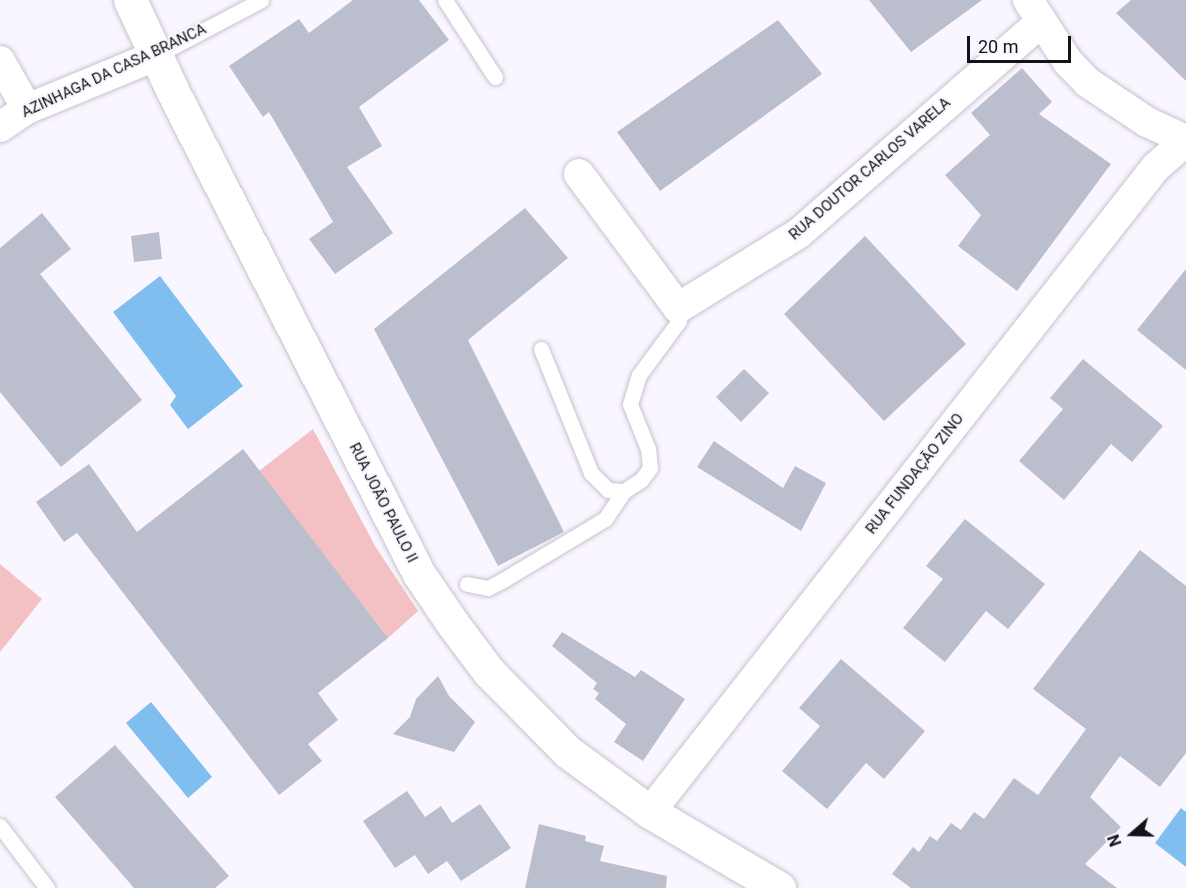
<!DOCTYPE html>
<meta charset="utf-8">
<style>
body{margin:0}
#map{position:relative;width:1186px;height:888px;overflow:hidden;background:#faf6ff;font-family:Roboto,sans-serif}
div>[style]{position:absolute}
.green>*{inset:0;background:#f3c0c4}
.water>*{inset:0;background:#7fbeef}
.building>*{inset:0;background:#babecd}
.roads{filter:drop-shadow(0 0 2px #c8c1cf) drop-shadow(0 0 2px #c8c1cf)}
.lane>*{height:15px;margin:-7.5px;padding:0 7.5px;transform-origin:7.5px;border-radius:7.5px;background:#fff}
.street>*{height:30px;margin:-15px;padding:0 15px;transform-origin:15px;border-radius:15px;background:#fff}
.secondary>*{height:33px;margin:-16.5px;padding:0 16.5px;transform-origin:16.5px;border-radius:16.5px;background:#fff}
span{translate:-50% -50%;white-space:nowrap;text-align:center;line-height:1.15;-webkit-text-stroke:4.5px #faf6ff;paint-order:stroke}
.street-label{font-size:15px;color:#161318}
.north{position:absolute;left:1102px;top:804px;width:60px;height:60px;-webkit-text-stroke:4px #faf6ff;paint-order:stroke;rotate:250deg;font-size:16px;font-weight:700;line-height:24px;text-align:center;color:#161318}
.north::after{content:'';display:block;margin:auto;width:21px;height:27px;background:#161318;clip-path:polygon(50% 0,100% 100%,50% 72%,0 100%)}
.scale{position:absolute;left:967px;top:36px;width:104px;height:27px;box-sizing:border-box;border:3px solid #161318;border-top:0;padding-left:8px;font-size:18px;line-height:21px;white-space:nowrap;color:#161318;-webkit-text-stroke:4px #faf6ff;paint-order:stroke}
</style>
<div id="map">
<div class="green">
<div style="clip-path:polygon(313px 429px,375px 546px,418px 611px,388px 638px,259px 471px)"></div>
<div style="clip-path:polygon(0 564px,42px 599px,0 652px)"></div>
</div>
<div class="water">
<div style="clip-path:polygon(160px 276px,243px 386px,188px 429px,170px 405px,176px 396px,113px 312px)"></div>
<div style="clip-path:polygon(151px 702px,212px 777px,188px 798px,126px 723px)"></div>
<div style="clip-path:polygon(1181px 808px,1186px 812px,1186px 867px,1155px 843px)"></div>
</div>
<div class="building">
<div style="clip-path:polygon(353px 0,419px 0,449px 40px,359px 107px,382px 146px,347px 167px,393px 233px,335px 274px,309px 239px,333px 222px,269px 112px,263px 117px,229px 66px,299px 19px,309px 33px)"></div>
<div style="clip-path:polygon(869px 0,982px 0,911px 52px)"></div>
<div style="clip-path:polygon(1131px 0,1186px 0,1186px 81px,1116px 13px)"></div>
<div style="clip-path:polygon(778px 20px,822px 74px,660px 191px,617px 132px)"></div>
<div style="clip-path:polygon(1022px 68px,1052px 102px,1039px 114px,1111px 164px,1017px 291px,958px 246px,981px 215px,945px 175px,990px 135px,971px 113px)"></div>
<div style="clip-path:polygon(525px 208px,568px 258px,468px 340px,564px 532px,498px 566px,374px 329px)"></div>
<div style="clip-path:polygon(42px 213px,71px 249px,40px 274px,142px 400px,61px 467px,0 392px,0 248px)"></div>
<div style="clip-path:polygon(159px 232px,162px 259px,134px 262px,131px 236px)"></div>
<div style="clip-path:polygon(865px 236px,966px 344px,884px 421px,784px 314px)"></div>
<div style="clip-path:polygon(1186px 269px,1186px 370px,1137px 330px)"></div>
<div style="clip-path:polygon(1083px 359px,1163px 426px,1132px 462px,1111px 444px,1064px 500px,1019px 461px,1063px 409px,1050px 398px)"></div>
<div style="clip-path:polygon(744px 369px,769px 393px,741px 422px,716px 397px)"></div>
<div style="clip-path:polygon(714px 441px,783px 488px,795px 466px,826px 483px,801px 531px,697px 467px)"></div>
<div style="clip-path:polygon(243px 449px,388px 638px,318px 693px,338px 720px,308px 744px,322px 761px,279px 795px,77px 533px,64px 542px,36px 502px,89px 464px,137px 532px)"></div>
<div style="clip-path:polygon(965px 519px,1045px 584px,1008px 629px,986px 611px,945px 662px,903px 628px,943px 579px,926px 566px)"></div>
<div style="clip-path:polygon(1140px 550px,1186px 586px,1186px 753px,1160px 787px,1120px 756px,1090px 797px,1121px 827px,1085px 864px,1117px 888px,911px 888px,892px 874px,913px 847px,919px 852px,930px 836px,937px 841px,951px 823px,961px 830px,974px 812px,984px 819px,1014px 778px,1038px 795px,1086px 729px,1033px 689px)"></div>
<div style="clip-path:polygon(562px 632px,635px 677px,641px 670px,685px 699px,643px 761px,614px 742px,626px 724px,595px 699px,599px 693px,593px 689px,597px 683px,552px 646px)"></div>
<div style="clip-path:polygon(841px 659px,925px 731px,884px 779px,866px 763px,827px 809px,782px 771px,820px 726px,799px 708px)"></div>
<div style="clip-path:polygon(438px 676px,449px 696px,475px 722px,454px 752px,393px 734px,410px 717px,416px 699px)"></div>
<div style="clip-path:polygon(115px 745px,229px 876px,215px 888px,134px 888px,55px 797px)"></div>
<div style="clip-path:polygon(407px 791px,425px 817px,441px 806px,452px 823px,480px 804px,511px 848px,461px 881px,447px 861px,428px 874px,415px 855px,395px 868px,363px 821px)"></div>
<div style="clip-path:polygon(539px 824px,586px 836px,585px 841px,604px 846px,600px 861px,667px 876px,666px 888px,525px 888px)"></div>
</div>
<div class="roads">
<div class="lane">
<div style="left:445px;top:0;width:92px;rotate:57deg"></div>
<div style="left:155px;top:56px;width:120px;rotate:-27.8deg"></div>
<div style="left:541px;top:349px;width:134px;rotate:68deg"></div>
<div style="left:591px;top:473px;width:24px;rotate:45deg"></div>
<div style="left:608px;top:490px;width:16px;rotate:4deg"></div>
<div style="left:624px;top:491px;width:20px;rotate:-33deg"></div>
<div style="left:641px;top:480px;width:15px;rotate:-53deg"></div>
<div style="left:650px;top:468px;width:19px;rotate:-96deg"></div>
<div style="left:648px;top:449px;width:48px;rotate:-111.8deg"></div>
<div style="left:630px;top:404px;width:30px;rotate:-73deg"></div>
<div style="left:639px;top:375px;width:67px;rotate:-53.5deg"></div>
<div style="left:679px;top:321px;width:13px;rotate:-94deg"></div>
<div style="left:467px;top:584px;width:21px;rotate:11deg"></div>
<div style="left:488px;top:588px;width:17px;rotate:-28deg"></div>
<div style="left:503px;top:580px;width:119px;rotate:-30.9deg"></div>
<div style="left:605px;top:519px;width:34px;rotate:-56deg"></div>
<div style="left:0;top:826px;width:78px;rotate:52.8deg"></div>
</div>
<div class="street">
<div style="left:1028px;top:0;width:74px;rotate:57.2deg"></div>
<div style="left:1068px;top:62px;width:28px;rotate:46deg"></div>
<div style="left:1087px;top:82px;width:72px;rotate:33.7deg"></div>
<div style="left:1147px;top:122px;width:43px;rotate:24.8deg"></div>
<div style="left:0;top:61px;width:55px;rotate:60.6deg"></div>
<div style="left:0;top:127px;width:32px;rotate:-34deg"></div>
<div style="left:27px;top:109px;width:139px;rotate:-22.5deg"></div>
<div style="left:579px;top:174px;width:167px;rotate:53.5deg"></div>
<div style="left:678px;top:308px;width:141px;rotate:-31.7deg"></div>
<div style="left:798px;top:234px;width:322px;rotate:-41.1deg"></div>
<div style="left:650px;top:812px;width:820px;rotate:-51.89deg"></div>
<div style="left:1156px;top:167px;width:40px;rotate:-41deg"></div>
</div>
<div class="secondary">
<div style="left:130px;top:0;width:102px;rotate:64.9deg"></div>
<div style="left:173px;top:92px;width:541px;rotate:62.96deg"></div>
<div style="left:419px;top:574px;width:60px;rotate:55.8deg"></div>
<div style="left:453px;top:624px;width:60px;rotate:53.1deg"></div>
<div style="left:489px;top:672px;width:112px;rotate:45.4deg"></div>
<div style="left:568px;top:752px;width:102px;rotate:36.2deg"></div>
<div style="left:650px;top:812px;width:150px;rotate:30.5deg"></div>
</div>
</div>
<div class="street-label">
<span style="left:114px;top:71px;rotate:-25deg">AZINHAGA DA CASA BRANCA</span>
<span style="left:870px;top:169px;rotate:-41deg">RUA DOUTOR CARLOS VARELA</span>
<span style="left:915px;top:474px;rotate:-52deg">RUA FUNDAÇÃO ZINO</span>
<span style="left:383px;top:503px;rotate:63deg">RUA JOÃO PAULO II</span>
</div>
<div class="north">N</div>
<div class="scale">20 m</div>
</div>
